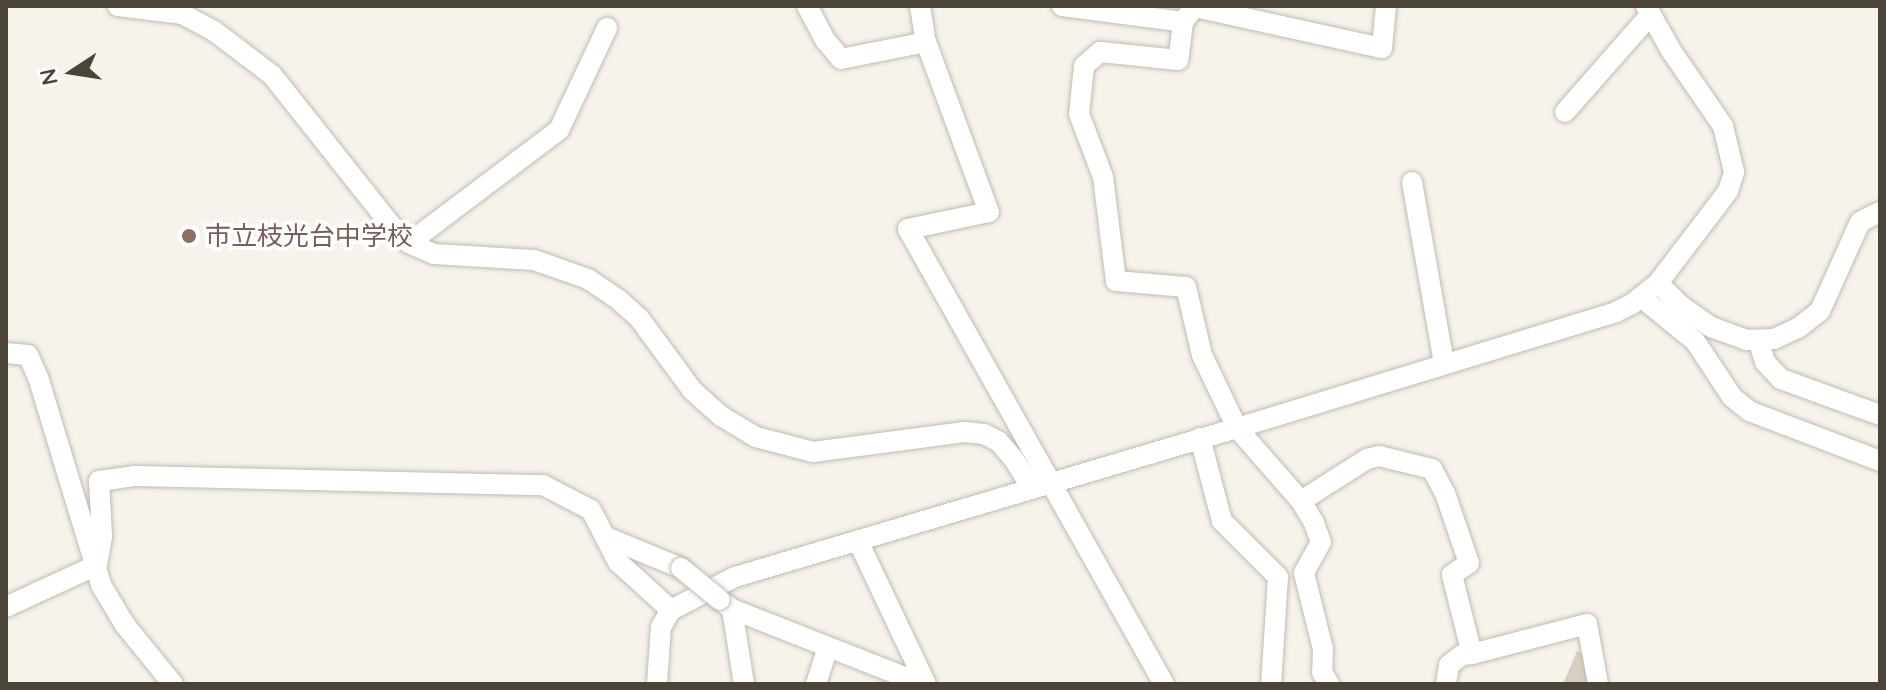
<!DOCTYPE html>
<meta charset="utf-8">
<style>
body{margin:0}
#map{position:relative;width:1886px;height:690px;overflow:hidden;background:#f6f3ec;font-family:Quicksand,"Noto Sans JP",sans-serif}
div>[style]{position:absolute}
.building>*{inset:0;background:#d8cfc1}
.roads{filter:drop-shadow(0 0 2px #c2bbae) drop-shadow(0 0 2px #c2bbae)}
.minor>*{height:20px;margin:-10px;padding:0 10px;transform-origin:10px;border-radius:10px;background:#fff}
.bridges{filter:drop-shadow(0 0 2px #c2bbae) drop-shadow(0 0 2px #c2bbae)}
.minor-bridge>*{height:20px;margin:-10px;padding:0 10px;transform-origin:10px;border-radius:10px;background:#fff}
.dots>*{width:22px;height:22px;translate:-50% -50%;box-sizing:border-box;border:4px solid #fff;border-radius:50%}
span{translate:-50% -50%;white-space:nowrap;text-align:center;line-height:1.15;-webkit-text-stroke:7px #fff;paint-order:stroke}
.education-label{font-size:26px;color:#785e54}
.left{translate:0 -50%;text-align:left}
.frame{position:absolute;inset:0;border:8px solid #4b4439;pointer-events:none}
.north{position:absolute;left:32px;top:32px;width:80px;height:80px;-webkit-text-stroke:6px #fff;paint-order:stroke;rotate:258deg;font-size:22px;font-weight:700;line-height:32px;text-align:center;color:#4b4439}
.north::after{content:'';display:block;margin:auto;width:28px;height:36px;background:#4b4439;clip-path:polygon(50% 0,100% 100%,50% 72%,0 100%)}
</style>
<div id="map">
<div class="building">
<div style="clip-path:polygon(1577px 651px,1599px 660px,1589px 684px,1563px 684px)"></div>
</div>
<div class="roads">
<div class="minor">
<div style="left:118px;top:6px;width:64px;rotate:7.1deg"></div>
<div style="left:182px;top:14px;width:36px;rotate:28deg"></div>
<div style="left:214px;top:31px;width:73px;rotate:37.2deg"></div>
<div style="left:272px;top:75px;width:190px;rotate:51.6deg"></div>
<div style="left:390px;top:224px;width:27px;rotate:45deg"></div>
<div style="left:409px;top:243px;width:27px;rotate:24deg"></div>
<div style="left:434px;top:254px;width:100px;rotate:3.4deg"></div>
<div style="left:534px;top:260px;width:57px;rotate:19.4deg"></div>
<div style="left:588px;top:279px;width:37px;rotate:34deg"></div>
<div style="left:619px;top:300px;width:27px;rotate:42deg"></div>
<div style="left:639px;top:318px;width:89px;rotate:53.6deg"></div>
<div style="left:692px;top:390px;width:39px;rotate:42deg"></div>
<div style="left:721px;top:416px;width:41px;rotate:31deg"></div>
<div style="left:756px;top:437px;width:59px;rotate:14.7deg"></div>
<div style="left:813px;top:452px;width:153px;rotate:-7.5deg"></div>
<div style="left:965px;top:432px;width:19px;rotate:6deg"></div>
<div style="left:984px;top:434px;width:16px;rotate:27deg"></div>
<div style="left:998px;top:441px;width:23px;rotate:49deg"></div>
<div style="left:1013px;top:458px;width:36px;rotate:58deg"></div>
<div style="left:807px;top:6px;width:40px;rotate:62deg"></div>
<div style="left:826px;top:41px;width:23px;rotate:50deg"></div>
<div style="left:841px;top:59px;width:87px;rotate:-11.3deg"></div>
<div style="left:920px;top:6px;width:36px;rotate:81deg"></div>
<div style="left:926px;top:42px;width:181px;rotate:69.7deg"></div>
<div style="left:989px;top:212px;width:83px;rotate:168.1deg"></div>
<div style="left:908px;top:229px;width:522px;rotate:60.64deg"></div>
<div style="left:1062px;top:6px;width:122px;rotate:7.5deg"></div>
<div style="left:1195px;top:6px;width:20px;rotate:127deg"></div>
<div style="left:1183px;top:22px;width:38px;rotate:97deg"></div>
<div style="left:1178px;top:60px;width:78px;rotate:-174.1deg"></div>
<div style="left:1100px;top:52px;width:21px;rotate:139deg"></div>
<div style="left:1084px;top:66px;width:48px;rotate:95.9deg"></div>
<div style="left:1079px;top:114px;width:67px;rotate:69.1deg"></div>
<div style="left:1103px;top:177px;width:105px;rotate:82.9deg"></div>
<div style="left:1116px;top:281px;width:70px;rotate:4.9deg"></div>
<div style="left:1186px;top:287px;width:70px;rotate:76.8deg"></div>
<div style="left:1202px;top:355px;width:81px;rotate:64.4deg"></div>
<div style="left:1237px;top:428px;width:97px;rotate:48.8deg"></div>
<div style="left:1301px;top:501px;width:26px;rotate:59deg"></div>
<div style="left:1314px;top:523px;width:20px;rotate:70deg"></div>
<div style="left:1321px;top:542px;width:35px;rotate:119deg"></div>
<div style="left:1304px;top:573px;width:78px;rotate:76deg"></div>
<div style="left:1323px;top:649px;width:23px;rotate:92deg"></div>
<div style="left:1322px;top:672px;width:14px;rotate:60deg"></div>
<div style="left:1195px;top:7px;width:191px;rotate:12.4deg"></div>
<div style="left:1382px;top:48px;width:42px;rotate:-84.6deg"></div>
<div style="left:1565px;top:112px;width:130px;rotate:-48.7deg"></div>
<div style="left:1412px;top:182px;width:184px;rotate:80deg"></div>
<div style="left:409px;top:243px;width:188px;rotate:-37deg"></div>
<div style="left:559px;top:130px;width:113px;rotate:-64.8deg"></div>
<div style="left:1658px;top:283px;width:33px;rotate:45deg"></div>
<div style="left:1681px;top:306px;width:37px;rotate:35deg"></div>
<div style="left:1711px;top:327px;width:37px;rotate:20deg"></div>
<div style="left:1746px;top:340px;width:28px;rotate:-2deg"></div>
<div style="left:1774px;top:339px;width:26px;rotate:-25deg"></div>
<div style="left:1798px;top:328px;width:28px;rotate:-38deg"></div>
<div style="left:1820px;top:311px;width:98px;rotate:-65.8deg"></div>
<div style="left:1860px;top:222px;width:22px;rotate:-27deg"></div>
<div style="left:1641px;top:297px;width:70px;rotate:39.2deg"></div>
<div style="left:1695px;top:341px;width:67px;rotate:56.5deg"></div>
<div style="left:1732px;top:397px;width:22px;rotate:39deg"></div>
<div style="left:1749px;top:411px;width:140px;rotate:20.9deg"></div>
<div style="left:1758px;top:340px;width:23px;rotate:72deg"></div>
<div style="left:1765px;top:362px;width:23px;rotate:47deg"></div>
<div style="left:1781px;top:379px;width:105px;rotate:20deg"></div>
<div style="left:6px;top:353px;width:22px;rotate:5deg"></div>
<div style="left:28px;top:355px;width:24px;rotate:66deg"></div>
<div style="left:38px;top:377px;width:217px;rotate:73.1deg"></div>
<div style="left:101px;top:585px;width:47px;rotate:59deg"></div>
<div style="left:125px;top:625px;width:76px;rotate:50.9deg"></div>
<div style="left:1200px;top:438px;width:86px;rotate:75.2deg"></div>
<div style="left:1222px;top:521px;width:79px;rotate:45deg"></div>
<div style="left:1278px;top:577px;width:107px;rotate:93.7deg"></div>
<div style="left:1301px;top:501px;width:78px;rotate:-32.5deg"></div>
<div style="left:1367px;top:459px;width:12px;rotate:-14deg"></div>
<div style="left:1379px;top:456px;width:55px;rotate:13.8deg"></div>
<div style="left:1432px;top:469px;width:27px;rotate:62deg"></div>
<div style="left:1445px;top:493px;width:74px;rotate:71.1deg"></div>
<div style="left:1469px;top:563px;width:21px;rotate:145deg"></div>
<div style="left:1452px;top:575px;width:81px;rotate:75.8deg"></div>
<div style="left:1472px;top:654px;width:119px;rotate:-14.6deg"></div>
<div style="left:1587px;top:624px;width:61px;rotate:79.6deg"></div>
<div style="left:606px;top:537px;width:81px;rotate:22.5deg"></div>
<div style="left:858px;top:541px;width:158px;rotate:64.6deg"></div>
<div style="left:97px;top:565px;width:29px;rotate:-80deg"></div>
<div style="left:102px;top:536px;width:55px;rotate:-93.1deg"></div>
<div style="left:99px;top:481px;width:35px;rotate:-8deg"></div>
<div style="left:134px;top:476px;width:409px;rotate:1.3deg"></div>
<div style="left:543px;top:485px;width:54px;rotate:27.5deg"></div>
<div style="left:591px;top:510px;width:59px;rotate:62.6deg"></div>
<div style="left:618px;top:562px;width:72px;rotate:42.2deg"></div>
<div style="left:720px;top:600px;width:15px;rotate:37deg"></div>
<div style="left:732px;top:609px;width:204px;rotate:21.5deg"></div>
<div style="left:6px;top:607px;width:100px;rotate:-24.8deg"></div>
<div style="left:732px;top:609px;width:76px;rotate:80.9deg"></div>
<div style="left:657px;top:684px;width:57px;rotate:-86deg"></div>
<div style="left:661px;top:627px;width:20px;rotate:-60deg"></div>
<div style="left:671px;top:610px;width:72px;rotate:-27.3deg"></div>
<div style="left:735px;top:577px;width:524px;rotate:-16.53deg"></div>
<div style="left:1237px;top:428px;width:396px;rotate:-17deg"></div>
<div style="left:1616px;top:312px;width:18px;rotate:-27deg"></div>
<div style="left:1632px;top:304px;width:33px;rotate:-39deg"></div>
<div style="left:1658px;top:283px;width:116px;rotate:-52.7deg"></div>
<div style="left:1728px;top:191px;width:20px;rotate:-72deg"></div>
<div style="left:1734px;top:172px;width:47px;rotate:-103.4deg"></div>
<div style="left:1723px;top:126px;width:90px;rotate:-124.6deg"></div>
<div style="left:1672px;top:52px;width:53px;rotate:-119.5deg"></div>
<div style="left:816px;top:684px;width:39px;rotate:-72deg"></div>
<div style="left:1446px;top:684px;width:19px;rotate:-81deg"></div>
<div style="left:1449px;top:665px;width:16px;rotate:-38deg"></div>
<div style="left:1462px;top:655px;width:10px;rotate:-6deg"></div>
</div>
</div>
<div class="bridges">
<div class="minor-bridge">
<div style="left:681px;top:568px;width:50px;rotate:39.4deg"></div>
</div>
</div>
<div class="dots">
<div style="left:189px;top:236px;background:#8d6e63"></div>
</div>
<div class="education-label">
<span class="left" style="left:205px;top:236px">市立枝光台中学校</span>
</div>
<div class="frame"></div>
<div class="north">N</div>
</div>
